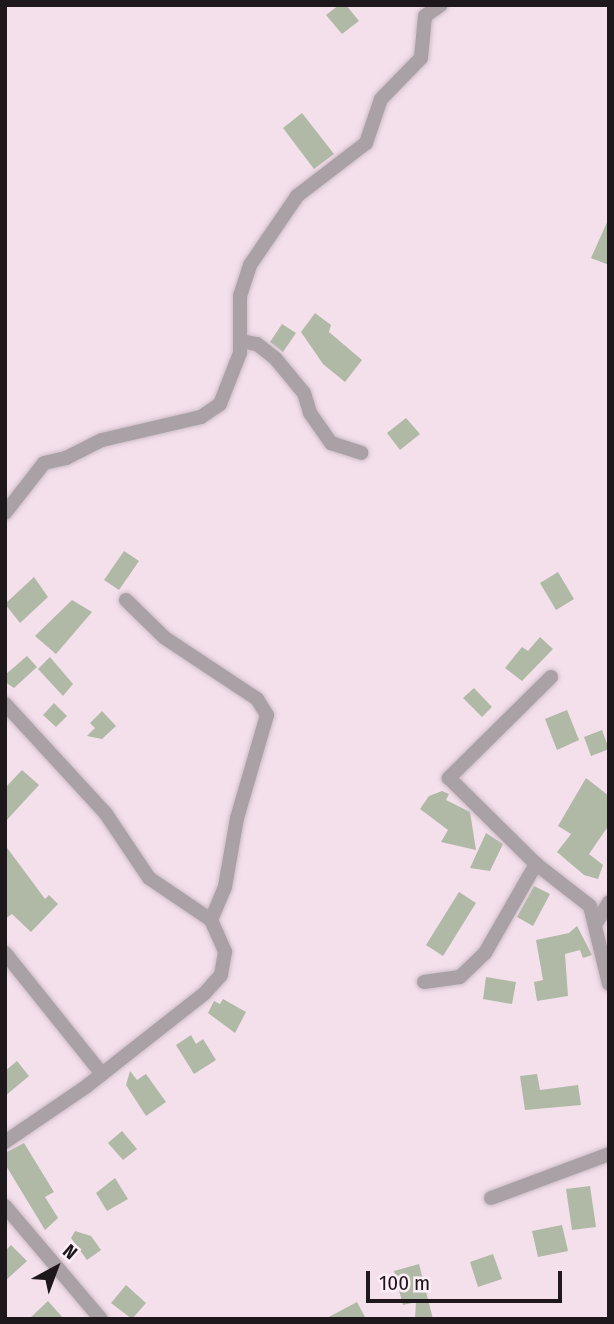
<!DOCTYPE html>
<style>
body{margin:0}
#map{position:relative;width:614px;height:1324px;overflow:hidden;background:#f3e0eb;font-family:"Fira Sans Condensed",sans-serif}
div>[style]{position:absolute}
.building>*{inset:0;background:#b0b8a6}
.roads{filter:drop-shadow(0 0 2px #cdbcc6) drop-shadow(0 0 2px #cdbcc6)}
.minor>*{height:14px;margin:-7px;padding:0 7px;transform-origin:7px;border-radius:7px;background:#a9a1a6}
span{translate:-50% -50%;white-space:nowrap;text-align:center;line-height:1.15;-webkit-text-stroke:7px #feeef7;paint-order:stroke}
.frame{position:absolute;inset:0;border:7px solid #1e171b;pointer-events:none}
.north{position:absolute;left:21px;top:1233px;width:70px;height:70px;-webkit-text-stroke:5px #feeef7;paint-order:stroke;rotate:41deg;font-size:19px;font-weight:700;line-height:28px;text-align:center;color:#1e171b}
.north::after{content:'';display:block;margin:auto;width:24px;height:32px;background:#1e171b;clip-path:polygon(50% 0,100% 100%,50% 72%,0 100%)}
.scale{position:absolute;left:366px;top:1271px;width:196px;height:32px;box-sizing:border-box;border:4px solid #1e171b;border-top:0;padding-left:9px;font-size:21px;line-height:24px;white-space:nowrap;color:#1e171b;-webkit-text-stroke:5px #feeef7;paint-order:stroke}
</style>
<div id="map">
<div class="building">
<div style="clip-path:polygon(339px 5px,346px 5px,359px 21px,342px 34px,326px 15px)"></div>
<div style="clip-path:polygon(302px 113px,334px 154px,314px 169px,283px 128px)"></div>
<div style="clip-path:polygon(609px 218px,609px 265px,591px 258px)"></div>
<div style="clip-path:polygon(315px 313px,331px 325px,329px 332px,362px 360px,345px 382px,323px 364px,301px 332px)"></div>
<div style="clip-path:polygon(282px 324px,296px 333px,283px 352px,270px 342px)"></div>
<div style="clip-path:polygon(406px 418px,420px 434px,400px 450px,387px 433px)"></div>
<div style="clip-path:polygon(124px 551px,139px 561px,119px 590px,104px 580px)"></div>
<div style="clip-path:polygon(558px 572px,574px 599px,556px 610px,540px 583px)"></div>
<div style="clip-path:polygon(34px 577px,48px 597px,20px 623px,5px 604px)"></div>
<div style="clip-path:polygon(72px 600px,92px 612px,56px 654px,35px 636px)"></div>
<div style="clip-path:polygon(540px 637px,553px 649px,522px 681px,505px 668px,522px 647px,528px 651px)"></div>
<div style="clip-path:polygon(27px 656px,37px 667px,14px 688px,5px 682px,5px 675px)"></div>
<div style="clip-path:polygon(50px 657px,73px 684px,63px 696px,38px 669px)"></div>
<div style="clip-path:polygon(474px 688px,492px 707px,482px 717px,463px 698px)"></div>
<div style="clip-path:polygon(54px 703px,67px 716px,56px 727px,43px 715px)"></div>
<div style="clip-path:polygon(567px 710px,579px 740px,557px 750px,545px 719px)"></div>
<div style="clip-path:polygon(102px 711px,116px 726px,102px 739px,87px 736px,95px 728px,90px 723px)"></div>
<div style="clip-path:polygon(602px 730px,609px 749px,591px 756px,584px 737px)"></div>
<div style="clip-path:polygon(22px 770px,39px 785px,5px 822px,5px 788px)"></div>
<div style="clip-path:polygon(586px 778px,609px 796px,609px 825px,589px 854px,603px 865px,598px 879px,584px 875px,557px 852px,571px 834px,558px 826px)"></div>
<div style="clip-path:polygon(442px 791px,449px 794px,446px 800px,470px 812px,476px 850px,441px 842px,448px 830px,420px 809px,429px 796px)"></div>
<div style="clip-path:polygon(486px 833px,503px 844px,490px 871px,470px 868px)"></div>
<div style="clip-path:polygon(5px 845px,45px 899px,49px 895px,58px 904px,31px 932px,12px 914px,5px 919px)"></div>
<div style="clip-path:polygon(534px 886px,550px 894px,533px 926px,517px 917px)"></div>
<div style="clip-path:polygon(459px 892px,476px 903px,443px 956px,426px 945px)"></div>
<div style="clip-path:polygon(577px 926px,592px 955px,583px 958px,580px 950px,565px 954px,568px 996px,537px 1001px,534px 982px,543px 980px,536px 940px,569px 933px)"></div>
<div style="clip-path:polygon(486px 977px,516px 982px,512px 1004px,483px 999px)"></div>
<div style="clip-path:polygon(223px 999px,246px 1012px,235px 1033px,208px 1013px,214px 1001px,220px 1004px)"></div>
<div style="clip-path:polygon(191px 1035px,196px 1044px,203px 1039px,216px 1060px,194px 1074px,176px 1045px)"></div>
<div style="clip-path:polygon(17px 1061px,29px 1076px,5px 1096px,5px 1071px)"></div>
<div style="clip-path:polygon(130px 1071px,137px 1080px,146px 1074px,166px 1102px,146px 1116px,126px 1085px)"></div>
<div style="clip-path:polygon(537px 1074px,540px 1090px,578px 1085px,581px 1105px,525px 1110px,520px 1076px)"></div>
<div style="clip-path:polygon(122px 1131px,137px 1149px,123px 1160px,108px 1143px)"></div>
<div style="clip-path:polygon(24px 1143px,54px 1192px,45px 1197px,58px 1218px,45px 1230px,5px 1164px,5px 1153px)"></div>
<div style="clip-path:polygon(115px 1178px,128px 1199px,107px 1211px,96px 1193px)"></div>
<div style="clip-path:polygon(590px 1186px,596px 1227px,572px 1230px,566px 1189px)"></div>
<div style="clip-path:polygon(562px 1225px,568px 1251px,538px 1257px,532px 1231px)"></div>
<div style="clip-path:polygon(75px 1231px,91px 1236px,101px 1250px,87px 1260px,71px 1238px)"></div>
<div style="clip-path:polygon(11px 1245px,27px 1261px,5px 1281px,5px 1251px)"></div>
<div style="clip-path:polygon(493px 1254px,502px 1279px,478px 1287px,470px 1262px)"></div>
<div style="clip-path:polygon(419px 1264px,433px 1319px,415px 1319px,416px 1302px,403px 1305px,394px 1271px)"></div>
<div style="clip-path:polygon(126px 1285px,146px 1303px,132px 1319px,111px 1303px)"></div>
<div style="clip-path:polygon(48px 1301px,64px 1319px,29px 1319px)"></div>
<div style="clip-path:polygon(357px 1302px,366px 1319px,325px 1319px)"></div>
</div>
<div class="roads">
<div class="minor">
<div style="left:241px;top:341px;width:16px;rotate:11deg"></div>
<div style="left:257px;top:344px;width:23px;rotate:38deg"></div>
<div style="left:275px;top:358px;width:45px;rotate:50.4deg"></div>
<div style="left:304px;top:393px;width:21px;rotate:73deg"></div>
<div style="left:310px;top:413px;width:37px;rotate:55deg"></div>
<div style="left:331px;top:443px;width:32px;rotate:18deg"></div>
<div style="left:5px;top:513px;width:63px;rotate:-52deg"></div>
<div style="left:44px;top:463px;width:23px;rotate:-13deg"></div>
<div style="left:66px;top:458px;width:40px;rotate:-26.6deg"></div>
<div style="left:102px;top:440px;width:102px;rotate:-13.1deg"></div>
<div style="left:201px;top:417px;width:23px;rotate:-34deg"></div>
<div style="left:220px;top:404px;width:55px;rotate:-68.6deg"></div>
<div style="left:240px;top:353px;width:57px;rotate:-90deg"></div>
<div style="left:240px;top:296px;width:33px;rotate:-72deg"></div>
<div style="left:250px;top:265px;width:83px;rotate:-55.7deg"></div>
<div style="left:297px;top:196px;width:87px;rotate:-37.5deg"></div>
<div style="left:366px;top:143px;width:46px;rotate:-71.2deg"></div>
<div style="left:381px;top:99px;width:57px;rotate:-45.7deg"></div>
<div style="left:421px;top:58px;width:42px;rotate:-84.6deg"></div>
<div style="left:425px;top:16px;width:19px;rotate:-35deg"></div>
<div style="left:126px;top:600px;width:54px;rotate:44.3deg"></div>
<div style="left:165px;top:638px;width:110px;rotate:33.5deg"></div>
<div style="left:257px;top:699px;width:19px;rotate:58deg"></div>
<div style="left:267px;top:715px;width:107px;rotate:106.2deg"></div>
<div style="left:237px;top:818px;width:70px;rotate:99.9deg"></div>
<div style="left:225px;top:887px;width:36px;rotate:113deg"></div>
<div style="left:551px;top:677px;width:144px;rotate:135.3deg"></div>
<div style="left:449px;top:778px;width:122px;rotate:44.7deg"></div>
<div style="left:536px;top:864px;width:68px;rotate:37.9deg"></div>
<div style="left:590px;top:906px;width:80px;rotate:76.3deg"></div>
<div style="left:5px;top:704px;width:149px;rotate:47.4deg"></div>
<div style="left:106px;top:814px;width:77px;rotate:56.1deg"></div>
<div style="left:149px;top:878px;width:75px;rotate:34.1deg"></div>
<div style="left:211px;top:920px;width:35px;rotate:66deg"></div>
<div style="left:225px;top:952px;width:23px;rotate:100deg"></div>
<div style="left:221px;top:975px;width:24px;rotate:132deg"></div>
<div style="left:205px;top:993px;width:150px;rotate:141.8deg"></div>
<div style="left:87px;top:1086px;width:99px;rotate:145.7deg"></div>
<div style="left:597px;top:922px;width:23px;rotate:-59deg"></div>
<div style="left:5px;top:953px;width:155px;rotate:51.3deg"></div>
<div style="left:424px;top:982px;width:36px;rotate:-8deg"></div>
<div style="left:460px;top:977px;width:35px;rotate:-44deg"></div>
<div style="left:485px;top:953px;width:103px;rotate:-60.2deg"></div>
<div style="left:491px;top:1198px;width:126px;rotate:-20.4deg"></div>
<div style="left:5px;top:1206px;width:148px;rotate:49.7deg"></div>
</div>
</div>
<div class="frame"></div>
<div class="north">N</div>
<div class="scale">100 m</div>
</div>
